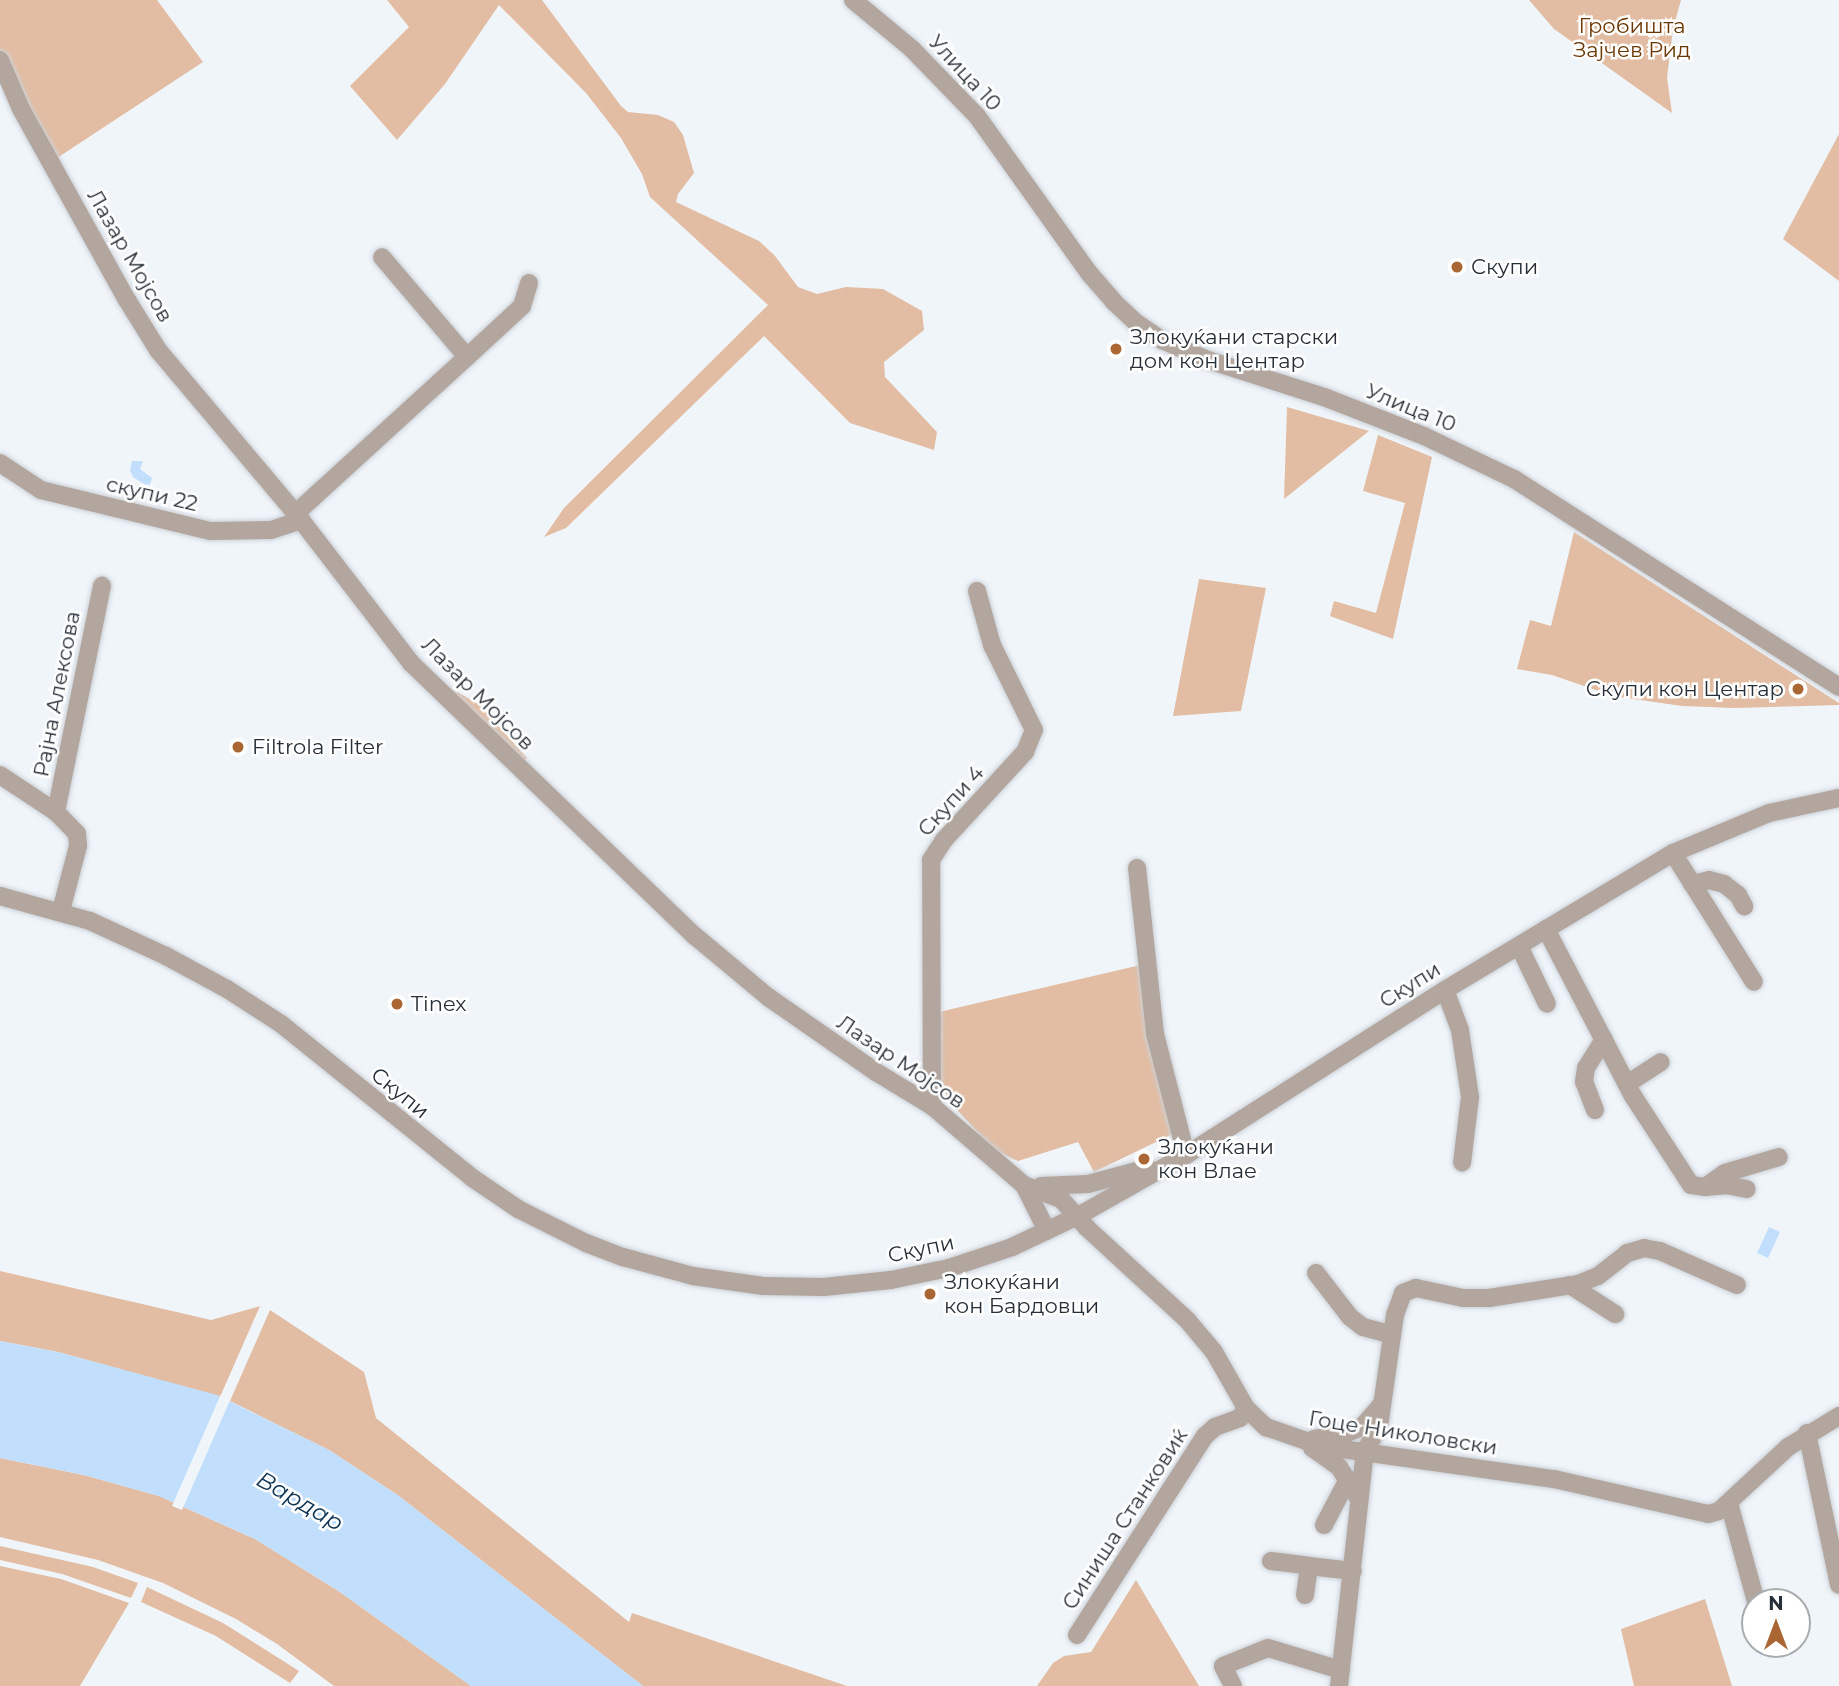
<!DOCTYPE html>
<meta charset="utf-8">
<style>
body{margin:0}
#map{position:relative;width:1839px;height:1686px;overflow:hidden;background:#f0f5fa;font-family:Montserrat,sans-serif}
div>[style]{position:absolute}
.green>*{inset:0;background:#e2bda3}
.water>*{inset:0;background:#c1dffd}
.pier>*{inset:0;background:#f0f5fa}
.roads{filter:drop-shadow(0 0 2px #ccd1d7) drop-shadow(0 0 2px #ccd1d7)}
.minor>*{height:18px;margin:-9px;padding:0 9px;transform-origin:9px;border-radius:9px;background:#b2a69e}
.dots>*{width:19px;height:19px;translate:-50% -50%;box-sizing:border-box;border:4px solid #fff;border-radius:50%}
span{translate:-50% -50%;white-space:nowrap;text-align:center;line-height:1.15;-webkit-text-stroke:5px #fff;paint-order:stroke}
.park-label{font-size:21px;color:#6c3703}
.street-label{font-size:21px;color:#262f37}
.poi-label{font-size:21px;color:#262f37}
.left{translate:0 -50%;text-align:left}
.right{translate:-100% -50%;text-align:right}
.water-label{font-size:23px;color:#0e3353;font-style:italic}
.north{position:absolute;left:1741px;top:1588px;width:70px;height:70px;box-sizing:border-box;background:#fff;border:2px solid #a8acaf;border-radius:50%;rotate:0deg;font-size:19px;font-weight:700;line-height:28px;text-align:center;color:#262f37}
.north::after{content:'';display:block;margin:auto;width:24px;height:32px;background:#aa6734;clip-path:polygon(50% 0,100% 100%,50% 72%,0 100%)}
</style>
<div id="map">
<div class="green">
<div style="clip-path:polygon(0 0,157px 0,203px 62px,51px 162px,0 60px)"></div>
<div style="clip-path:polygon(387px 0,542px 0,621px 106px,628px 112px,658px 115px,674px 122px,683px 135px,694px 173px,678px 194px,676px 202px,759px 241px,775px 256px,798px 287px,817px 294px,846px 287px,883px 289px,922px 311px,924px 330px,884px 362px,885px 377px,937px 432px,934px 450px,850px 423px,764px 336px,566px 528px,544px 537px,564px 508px,768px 305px,650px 197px,642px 174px,621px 138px,586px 93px,499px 5px,445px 84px,397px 140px,350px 86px,409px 27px)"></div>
<div style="clip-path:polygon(1529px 0,1681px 0,1673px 29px,1667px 78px,1672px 113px,1554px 29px)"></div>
<div style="clip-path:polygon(1839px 134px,1839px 281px,1783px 239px)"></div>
<div style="clip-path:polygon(1287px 407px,1369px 431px,1284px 499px)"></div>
<div style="clip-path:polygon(1378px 435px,1432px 457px,1393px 639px,1330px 616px,1334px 601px,1376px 613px,1405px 503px,1363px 491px)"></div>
<div style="clip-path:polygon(1574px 532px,1839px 703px,1839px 705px,1734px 708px,1682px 706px,1613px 696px,1552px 675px,1517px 669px,1530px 620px,1551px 626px)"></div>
<div style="clip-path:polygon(1199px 579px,1266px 588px,1241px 711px,1173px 716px)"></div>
<div style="clip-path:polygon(437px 689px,455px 691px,479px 704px,527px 758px,518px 768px)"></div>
<div style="clip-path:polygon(1145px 964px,1183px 1129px,1094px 1172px,1078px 1142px,1018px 1161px,1002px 1154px,980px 1135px,948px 1100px,940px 1075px,939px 1012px)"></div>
<div style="clip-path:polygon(0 1271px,211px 1320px,260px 1306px,220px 1397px,58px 1352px,0 1341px)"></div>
<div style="clip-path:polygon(270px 1310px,364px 1372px,376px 1418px,629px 1622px,632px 1613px,847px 1686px,643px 1686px,399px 1496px,329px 1450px,230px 1401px)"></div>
<div style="clip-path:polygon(0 1458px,84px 1475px,159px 1496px,255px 1539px,340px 1592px,471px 1686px,334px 1686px,277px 1644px,236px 1619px,163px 1583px,98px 1560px,0 1537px)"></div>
<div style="clip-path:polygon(0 1546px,93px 1567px,138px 1583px,131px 1598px,62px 1574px,0 1560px)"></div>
<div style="clip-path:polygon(0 1566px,61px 1579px,129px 1603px,80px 1686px,0 1686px)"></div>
<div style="clip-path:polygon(1136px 1580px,1199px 1686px,1037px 1686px,1053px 1663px,1064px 1656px,1091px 1652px)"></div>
<div style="clip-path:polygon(147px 1587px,223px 1623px,299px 1671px,290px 1683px,216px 1636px,141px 1602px)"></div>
<div style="clip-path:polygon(1705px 1599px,1732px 1686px,1634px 1686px,1621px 1629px)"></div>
</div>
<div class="water">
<div style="clip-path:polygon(132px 461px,143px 461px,140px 469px,152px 478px,149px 487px,133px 477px,130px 470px)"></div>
<div style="clip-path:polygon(1769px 1227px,1780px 1232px,1768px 1258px,1757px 1253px)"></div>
<div style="clip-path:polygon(0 1341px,58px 1352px,217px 1395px,329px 1450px,399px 1496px,643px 1686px,471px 1686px,340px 1592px,255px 1539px,159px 1496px,84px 1475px,0 1458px)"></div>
</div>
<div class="pier">
<div style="clip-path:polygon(221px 1394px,231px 1398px,182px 1510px,172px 1506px)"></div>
</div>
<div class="roads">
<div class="minor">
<div style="left:853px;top:0;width:77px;rotate:39.7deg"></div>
<div style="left:912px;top:49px;width:93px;rotate:45.9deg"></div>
<div style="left:977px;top:116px;width:193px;rotate:54.5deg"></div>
<div style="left:1089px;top:273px;width:38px;rotate:49deg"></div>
<div style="left:1114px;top:302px;width:33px;rotate:43deg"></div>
<div style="left:1138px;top:324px;width:29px;rotate:34deg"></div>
<div style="left:1162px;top:340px;width:50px;rotate:23.5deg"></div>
<div style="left:1208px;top:360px;width:122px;rotate:17.7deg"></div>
<div style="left:1324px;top:397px;width:107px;rotate:21.3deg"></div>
<div style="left:1424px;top:436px;width:100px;rotate:25.5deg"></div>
<div style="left:1514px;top:479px;width:386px;rotate:32.6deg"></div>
<div style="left:0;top:60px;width:53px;rotate:66.8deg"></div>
<div style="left:21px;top:109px;width:218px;rotate:61deg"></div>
<div style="left:127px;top:300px;width:59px;rotate:58.2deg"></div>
<div style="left:158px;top:350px;width:222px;rotate:49.9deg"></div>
<div style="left:301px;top:520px;width:180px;rotate:52.4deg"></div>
<div style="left:411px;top:663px;width:394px;rotate:43.9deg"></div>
<div style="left:695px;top:936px;width:95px;rotate:39.9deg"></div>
<div style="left:768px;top:997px;width:131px;rotate:34.8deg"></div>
<div style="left:876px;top:1072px;width:66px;rotate:31.3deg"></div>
<div style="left:932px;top:1106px;width:121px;rotate:40.7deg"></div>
<div style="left:1024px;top:1185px;width:40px;rotate:21deg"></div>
<div style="left:1061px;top:1199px;width:39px;rotate:48deg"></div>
<div style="left:1087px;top:1228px;width:137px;rotate:42.6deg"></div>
<div style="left:1188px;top:1321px;width:40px;rotate:50deg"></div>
<div style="left:1214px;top:1352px;width:64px;rotate:60.3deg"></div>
<div style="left:1246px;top:1408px;width:28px;rotate:44deg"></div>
<div style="left:1266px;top:1427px;width:58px;rotate:19.1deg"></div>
<div style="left:1321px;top:1446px;width:235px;rotate:8.1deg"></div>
<div style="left:1554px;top:1479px;width:158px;rotate:12.8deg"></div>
<div style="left:1708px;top:1514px;width:11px;rotate:-15deg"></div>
<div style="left:1719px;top:1511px;width:94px;rotate:-42.8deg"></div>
<div style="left:1788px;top:1447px;width:60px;rotate:-31.3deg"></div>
<div style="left:467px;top:357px;width:75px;rotate:-42.8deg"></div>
<div style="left:522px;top:306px;width:24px;rotate:-73deg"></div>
<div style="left:0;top:463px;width:49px;rotate:33.4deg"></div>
<div style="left:41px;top:490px;width:175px;rotate:13.6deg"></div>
<div style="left:211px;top:531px;width:60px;rotate:-1deg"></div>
<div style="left:271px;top:530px;width:32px;rotate:-18deg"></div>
<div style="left:295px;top:514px;width:233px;rotate:-42.4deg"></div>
<div style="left:467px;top:357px;width:131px;rotate:-130.4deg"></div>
<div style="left:0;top:775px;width:67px;rotate:33.5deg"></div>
<div style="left:56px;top:812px;width:30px;rotate:46deg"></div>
<div style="left:77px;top:834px;width:12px;rotate:85deg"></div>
<div style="left:78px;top:846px;width:67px;rotate:104.7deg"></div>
<div style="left:56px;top:812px;width:231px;rotate:-78.5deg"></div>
<div style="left:1673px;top:853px;width:152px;rotate:57.9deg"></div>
<div style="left:1137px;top:868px;width:167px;rotate:83.8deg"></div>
<div style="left:1155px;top:1034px;width:125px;rotate:75.6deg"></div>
<div style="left:1692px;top:884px;width:17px;rotate:-13deg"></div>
<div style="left:1709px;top:880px;width:16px;rotate:15deg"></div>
<div style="left:1724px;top:884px;width:18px;rotate:38deg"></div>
<div style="left:1738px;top:895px;width:13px;rotate:61deg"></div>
<div style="left:0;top:896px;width:93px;rotate:15.5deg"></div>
<div style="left:90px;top:921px;width:84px;rotate:24.7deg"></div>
<div style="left:166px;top:956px;width:69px;rotate:28.4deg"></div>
<div style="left:227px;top:989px;width:64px;rotate:32.9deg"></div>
<div style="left:281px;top:1024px;width:244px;rotate:38.8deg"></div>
<div style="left:471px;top:1177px;width:57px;rotate:34.2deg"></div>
<div style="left:518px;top:1209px;width:76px;rotate:26.6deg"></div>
<div style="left:586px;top:1243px;width:40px;rotate:21deg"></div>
<div style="left:623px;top:1257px;width:73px;rotate:15.2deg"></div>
<div style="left:693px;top:1276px;width:71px;rotate:8.1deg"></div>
<div style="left:763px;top:1286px;width:61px;rotate:0.9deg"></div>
<div style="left:824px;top:1287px;width:67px;rotate:-6deg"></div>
<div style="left:891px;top:1280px;width:59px;rotate:-11.7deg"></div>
<div style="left:949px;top:1268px;width:66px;rotate:-18.4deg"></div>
<div style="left:1012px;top:1247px;width:73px;rotate:-25.2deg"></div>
<div style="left:1078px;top:1216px;width:124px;rotate:-29.5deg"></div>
<div style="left:1186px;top:1155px;width:307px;rotate:-32.5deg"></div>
<div style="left:1445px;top:990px;width:266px;rotate:-31deg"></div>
<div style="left:1673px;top:853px;width:104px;rotate:-22.6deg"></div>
<div style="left:1769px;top:813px;width:72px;rotate:-12.1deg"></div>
<div style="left:1546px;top:929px;width:188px;rotate:62.5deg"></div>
<div style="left:1633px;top:1096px;width:106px;rotate:56.9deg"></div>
<div style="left:1691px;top:1185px;width:14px;rotate:8deg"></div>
<div style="left:1705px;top:1187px;width:24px;rotate:-35deg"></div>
<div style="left:1725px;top:1173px;width:56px;rotate:-16.5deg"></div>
<div style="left:1519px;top:946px;width:64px;rotate:64.2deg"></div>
<div style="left:1445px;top:990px;width:43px;rotate:69.4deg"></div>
<div style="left:1460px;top:1030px;width:68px;rotate:81.5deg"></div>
<div style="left:1470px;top:1097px;width:66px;rotate:96.9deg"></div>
<div style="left:1627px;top:1084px;width:40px;rotate:-32.9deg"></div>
<div style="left:932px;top:1106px;width:246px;rotate:-90.2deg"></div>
<div style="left:931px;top:860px;width:24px;rotate:-57deg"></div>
<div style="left:944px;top:840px;width:120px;rotate:-47.4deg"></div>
<div style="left:1025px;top:752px;width:24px;rotate:-68deg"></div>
<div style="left:1034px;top:730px;width:95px;rotate:-116.3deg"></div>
<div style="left:992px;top:645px;width:56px;rotate:-105.5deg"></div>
<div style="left:1595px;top:1110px;width:30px;rotate:-111deg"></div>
<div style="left:1584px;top:1082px;width:14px;rotate:-82deg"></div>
<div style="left:1586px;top:1068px;width:34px;rotate:-58deg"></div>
<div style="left:1024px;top:1185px;width:51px;rotate:63.4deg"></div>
<div style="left:1041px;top:1186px;width:47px;rotate:-2.4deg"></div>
<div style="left:1088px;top:1184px;width:62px;rotate:-14.9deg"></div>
<div style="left:1705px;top:1187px;width:21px;rotate:-5deg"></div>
<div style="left:1726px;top:1185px;width:21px;rotate:11deg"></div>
<div style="left:1316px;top:1273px;width:56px;rotate:52.3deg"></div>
<div style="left:1350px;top:1317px;width:16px;rotate:38deg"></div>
<div style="left:1363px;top:1327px;width:30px;rotate:15deg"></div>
<div style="left:1570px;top:1285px;width:54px;rotate:32.8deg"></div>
<div style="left:1807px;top:1433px;width:155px;rotate:78.1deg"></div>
<div style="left:1314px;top:1439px;width:30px;rotate:-9deg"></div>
<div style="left:1344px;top:1434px;width:19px;rotate:-21deg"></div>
<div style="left:1362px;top:1427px;width:30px;rotate:-49deg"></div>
<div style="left:1312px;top:1448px;width:33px;rotate:35deg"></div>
<div style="left:1339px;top:1467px;width:38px;rotate:58deg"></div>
<div style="left:1729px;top:1503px;width:103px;rotate:74.7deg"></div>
<div style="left:1324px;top:1525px;width:52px;rotate:-62.4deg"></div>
<div style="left:1271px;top:1561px;width:38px;rotate:7deg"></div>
<div style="left:1305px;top:1595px;width:29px;rotate:-82deg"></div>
<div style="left:1309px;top:1566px;width:44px;rotate:6.5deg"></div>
<div style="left:1077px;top:1635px;width:237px;rotate:-57.3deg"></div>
<div style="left:1205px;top:1436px;width:13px;rotate:-42deg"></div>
<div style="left:1215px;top:1427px;width:27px;rotate:-20deg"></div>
<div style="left:1240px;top:1418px;width:12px;rotate:-59deg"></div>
<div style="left:1233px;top:1686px;width:22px;rotate:-117deg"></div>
<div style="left:1223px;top:1666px;width:48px;rotate:-21.8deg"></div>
<div style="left:1268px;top:1648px;width:76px;rotate:16.8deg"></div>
<div style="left:1339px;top:1686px;width:236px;rotate:-83.7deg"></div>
<div style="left:1365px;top:1451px;width:28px;rotate:-60deg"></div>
<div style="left:1379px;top:1427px;width:113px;rotate:-81.9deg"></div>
<div style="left:1395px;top:1315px;width:23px;rotate:-70deg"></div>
<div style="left:1403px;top:1293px;width:14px;rotate:-21deg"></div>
<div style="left:1416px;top:1288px;width:48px;rotate:12deg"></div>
<div style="left:1463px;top:1298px;width:26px"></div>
<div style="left:1489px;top:1298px;width:90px;rotate:-8.9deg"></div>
<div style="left:1578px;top:1284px;width:22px;rotate:-22deg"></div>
<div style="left:1598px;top:1276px;width:37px;rotate:-38deg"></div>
<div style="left:1627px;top:1253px;width:18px;rotate:-16deg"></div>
<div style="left:1644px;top:1248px;width:16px;rotate:11deg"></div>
<div style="left:1660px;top:1251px;width:84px;rotate:23.8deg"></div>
</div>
</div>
<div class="dots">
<div style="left:1457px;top:267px;background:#aa6734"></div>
<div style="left:1116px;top:349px;background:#aa6734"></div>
<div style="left:1798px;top:689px;background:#aa6734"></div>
<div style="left:238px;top:747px;background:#aa6734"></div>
<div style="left:397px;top:1004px;background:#aa6734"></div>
<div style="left:1144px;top:1159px;background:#aa6734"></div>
<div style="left:930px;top:1294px;background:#aa6734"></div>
</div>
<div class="park-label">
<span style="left:1632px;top:38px">Гробишта<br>Зајчев Рид</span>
</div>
<div class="street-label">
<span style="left:965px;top:73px;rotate:47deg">Улица 10</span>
<span style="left:130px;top:256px;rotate:60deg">Лазар Мојсов</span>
<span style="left:1411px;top:408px;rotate:22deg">Улица 10</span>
<span style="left:152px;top:494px;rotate:13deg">скупи 22</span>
<span style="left:57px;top:694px;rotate:-79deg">Рајна Алексова</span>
<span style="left:478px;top:694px;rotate:45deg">Лазар Мојсов</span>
<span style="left:951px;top:801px;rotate:-48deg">Cкупи 4</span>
<span style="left:1410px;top:985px;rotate:-32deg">Скупи</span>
<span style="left:901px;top:1062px;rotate:34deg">Лазар Мојсов</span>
<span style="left:400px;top:1093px;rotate:39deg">Скупи</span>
<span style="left:921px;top:1249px;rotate:-12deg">Скупи</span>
<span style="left:1403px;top:1433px;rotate:9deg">Гоце Николовски</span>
<span style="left:1125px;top:1519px;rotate:-57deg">Синиша Станковиќ</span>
</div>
<div class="poi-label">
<span class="left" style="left:1471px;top:267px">Скупи</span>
<span class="left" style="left:1130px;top:349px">Злокуќани старски<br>дом кон Центар</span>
<span class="right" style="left:1784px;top:689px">Скупи кон Центар</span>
<span class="left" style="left:252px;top:747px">Filtrola Filter</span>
<span class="left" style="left:411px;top:1004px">Tinex</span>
<span class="left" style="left:1158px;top:1159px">Злокуќани<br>кон Влае</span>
<span class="left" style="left:944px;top:1294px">Злокуќани<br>кон Бардовци</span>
</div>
<div class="water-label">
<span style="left:300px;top:1501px;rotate:30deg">Вардар</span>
</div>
<div class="north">N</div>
</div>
